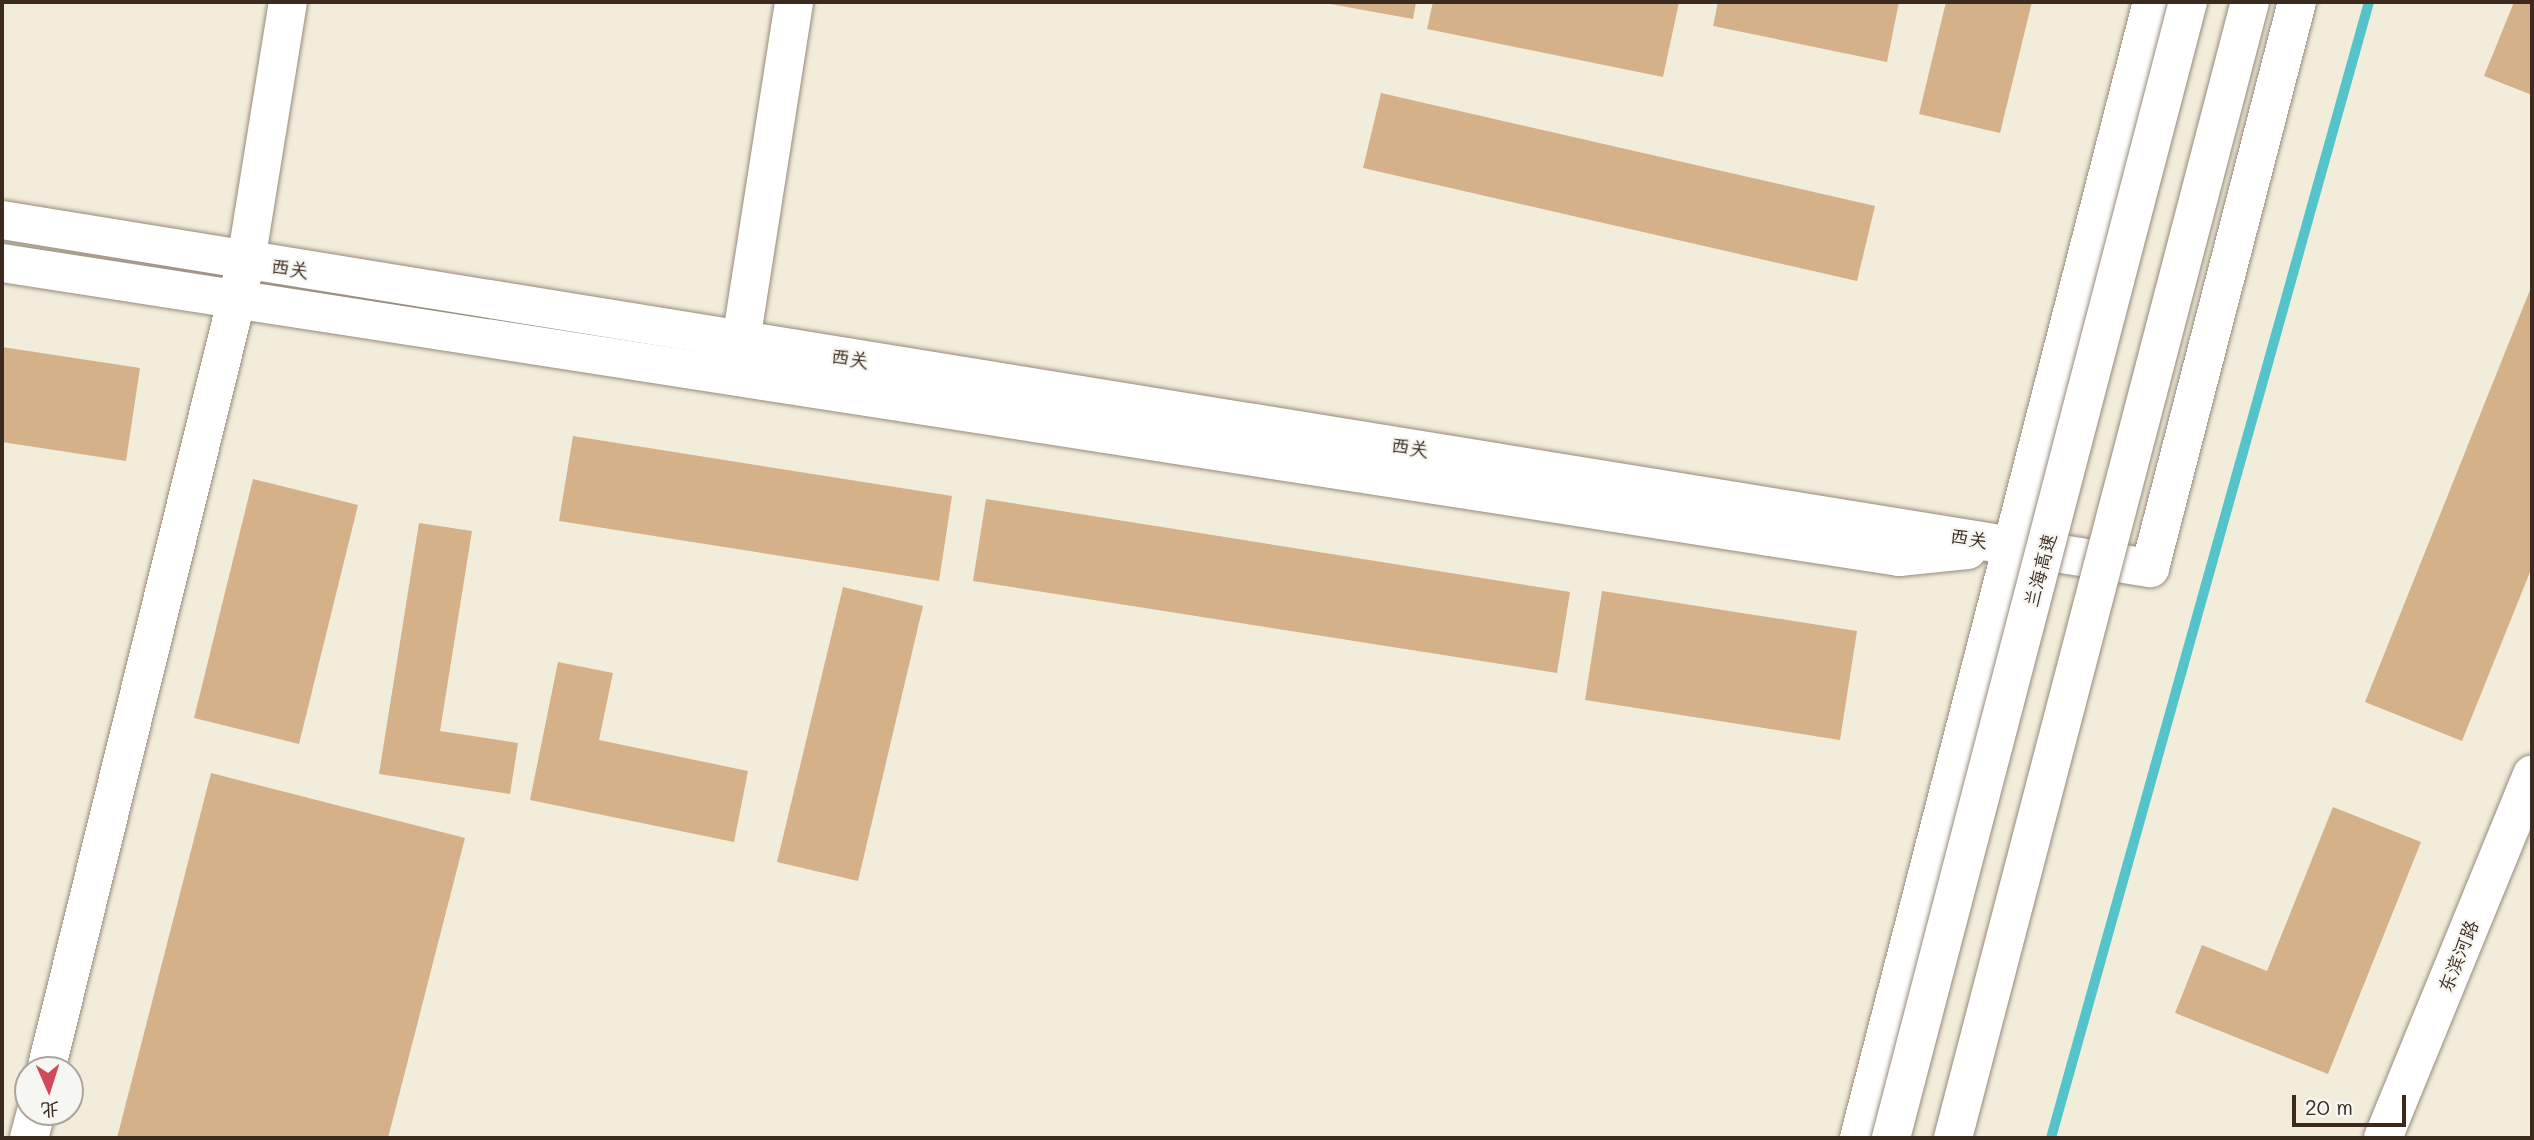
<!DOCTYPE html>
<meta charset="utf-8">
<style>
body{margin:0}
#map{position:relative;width:2534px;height:1140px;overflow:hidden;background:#f2ecda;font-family:Mali,"LXGW WenKai TC",sans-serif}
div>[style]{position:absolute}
.stream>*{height:10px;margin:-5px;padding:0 5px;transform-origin:5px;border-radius:5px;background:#55c3ca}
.building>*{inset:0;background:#d5b18a}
.roads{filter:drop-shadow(0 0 2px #968b7c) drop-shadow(0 0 2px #968b7c)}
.minor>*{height:38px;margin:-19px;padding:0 19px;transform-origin:19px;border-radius:19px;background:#fff}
.secondary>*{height:38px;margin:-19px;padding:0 19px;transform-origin:19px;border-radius:19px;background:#fff}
.primary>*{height:38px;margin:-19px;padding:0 19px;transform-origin:19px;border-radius:19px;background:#fff}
.bridges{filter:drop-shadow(0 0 2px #968b7c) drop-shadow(0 0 2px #968b7c)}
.motorway-bridge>*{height:38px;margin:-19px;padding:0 19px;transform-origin:19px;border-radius:19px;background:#fff}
span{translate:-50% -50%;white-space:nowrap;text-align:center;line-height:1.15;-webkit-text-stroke:5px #f6f6f2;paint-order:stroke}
.street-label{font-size:19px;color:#3b2a1e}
.frame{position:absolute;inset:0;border:4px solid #3b2a1e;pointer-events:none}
.north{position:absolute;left:14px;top:1056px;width:70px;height:70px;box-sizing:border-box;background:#f6f6f2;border:2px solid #aba49d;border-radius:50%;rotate:177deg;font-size:19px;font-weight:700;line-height:28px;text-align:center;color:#3b2a1e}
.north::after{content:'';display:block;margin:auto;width:24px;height:32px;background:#d1495b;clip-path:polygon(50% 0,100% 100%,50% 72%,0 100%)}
.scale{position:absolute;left:2292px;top:1095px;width:114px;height:32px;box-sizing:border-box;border:4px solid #3b2a1e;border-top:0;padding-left:9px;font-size:21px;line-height:24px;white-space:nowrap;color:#3b2a1e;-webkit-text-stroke:5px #f6f6f2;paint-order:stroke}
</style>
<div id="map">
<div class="stream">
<div style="left:2051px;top:1138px;width:1180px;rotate:-74.36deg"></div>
</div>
<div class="building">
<div style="clip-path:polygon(1319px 2px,1416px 2px,1413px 19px)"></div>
<div style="clip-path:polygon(1433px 2px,1679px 2px,1663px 77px,1427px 29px)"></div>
<div style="clip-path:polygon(1718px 2px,1899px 2px,1887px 62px,1713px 26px)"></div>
<div style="clip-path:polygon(1946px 2px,2032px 2px,2000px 133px,1919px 114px)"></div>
<div style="clip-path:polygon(2514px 2px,2532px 2px,2532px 95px,2484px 76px)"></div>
<div style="clip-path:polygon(1381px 93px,1875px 206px,1857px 281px,1363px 168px)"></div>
<div style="clip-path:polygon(2532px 285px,2532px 567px,2462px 741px,2365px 702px)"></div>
<div style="clip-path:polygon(2px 347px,140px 368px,126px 461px,2px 442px)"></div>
<div style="clip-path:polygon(573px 436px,952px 496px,939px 581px,559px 521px)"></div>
<div style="clip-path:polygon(253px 479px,358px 505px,299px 744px,194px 718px)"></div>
<div style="clip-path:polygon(986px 499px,1570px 592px,1557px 673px,973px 581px)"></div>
<div style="clip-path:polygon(419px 523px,472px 531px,440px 731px,518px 743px,510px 794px,379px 774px)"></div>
<div style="clip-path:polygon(843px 587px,923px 606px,858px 881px,777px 862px)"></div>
<div style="clip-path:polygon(1602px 591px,1857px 631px,1840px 740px,1585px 700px)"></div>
<div style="clip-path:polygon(558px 662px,613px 673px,599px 740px,748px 771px,734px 842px,530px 800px)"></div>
<div style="clip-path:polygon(211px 773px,465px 838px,388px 1138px,117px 1138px)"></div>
<div style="clip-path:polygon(2333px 807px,2421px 842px,2328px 1074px,2175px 1013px,2202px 945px,2267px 971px)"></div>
</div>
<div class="roads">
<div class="minor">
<div style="left:741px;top:341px;width:343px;rotate:-81.1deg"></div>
<div style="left:46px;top:1070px;width:833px;rotate:-76.11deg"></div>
<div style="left:246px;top:261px;width:262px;rotate:-80.8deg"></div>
<div style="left:29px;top:1138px;width:27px;rotate:-75deg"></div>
<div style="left:1859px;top:1138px;width:611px;rotate:-75.51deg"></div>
<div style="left:2012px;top:546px;width:140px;rotate:9.1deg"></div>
<div style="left:2150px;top:568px;width:585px;rotate:-75.44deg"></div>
</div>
<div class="secondary">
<div style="left:2px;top:220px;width:2036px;rotate:9.21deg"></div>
<div style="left:2px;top:263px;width:1920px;rotate:8.81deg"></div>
<div style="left:1899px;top:557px;width:69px;rotate:-5.8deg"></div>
</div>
<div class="primary">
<div style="left:2012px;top:546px;width:562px;rotate:-75.57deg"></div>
<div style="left:2383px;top:1138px;width:393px;rotate:-67.7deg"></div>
</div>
</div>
<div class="bridges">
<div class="motorway-bridge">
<div style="left:1891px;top:1138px;width:1174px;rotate:-75.35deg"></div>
<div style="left:1953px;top:1138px;width:1174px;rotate:-75.35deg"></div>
</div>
</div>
<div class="street-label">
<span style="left:290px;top:268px;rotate:9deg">西关</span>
<span style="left:850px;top:358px;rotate:9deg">西关</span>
<span style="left:1410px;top:447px;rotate:9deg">西关</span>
<span style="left:1969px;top:538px;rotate:10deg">西关</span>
<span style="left:2040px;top:570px;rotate:-75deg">兰海高速</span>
<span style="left:2458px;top:956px;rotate:-68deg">东滨河路</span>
</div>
<div class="frame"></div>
<div class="north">北</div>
<div class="scale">20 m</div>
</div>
